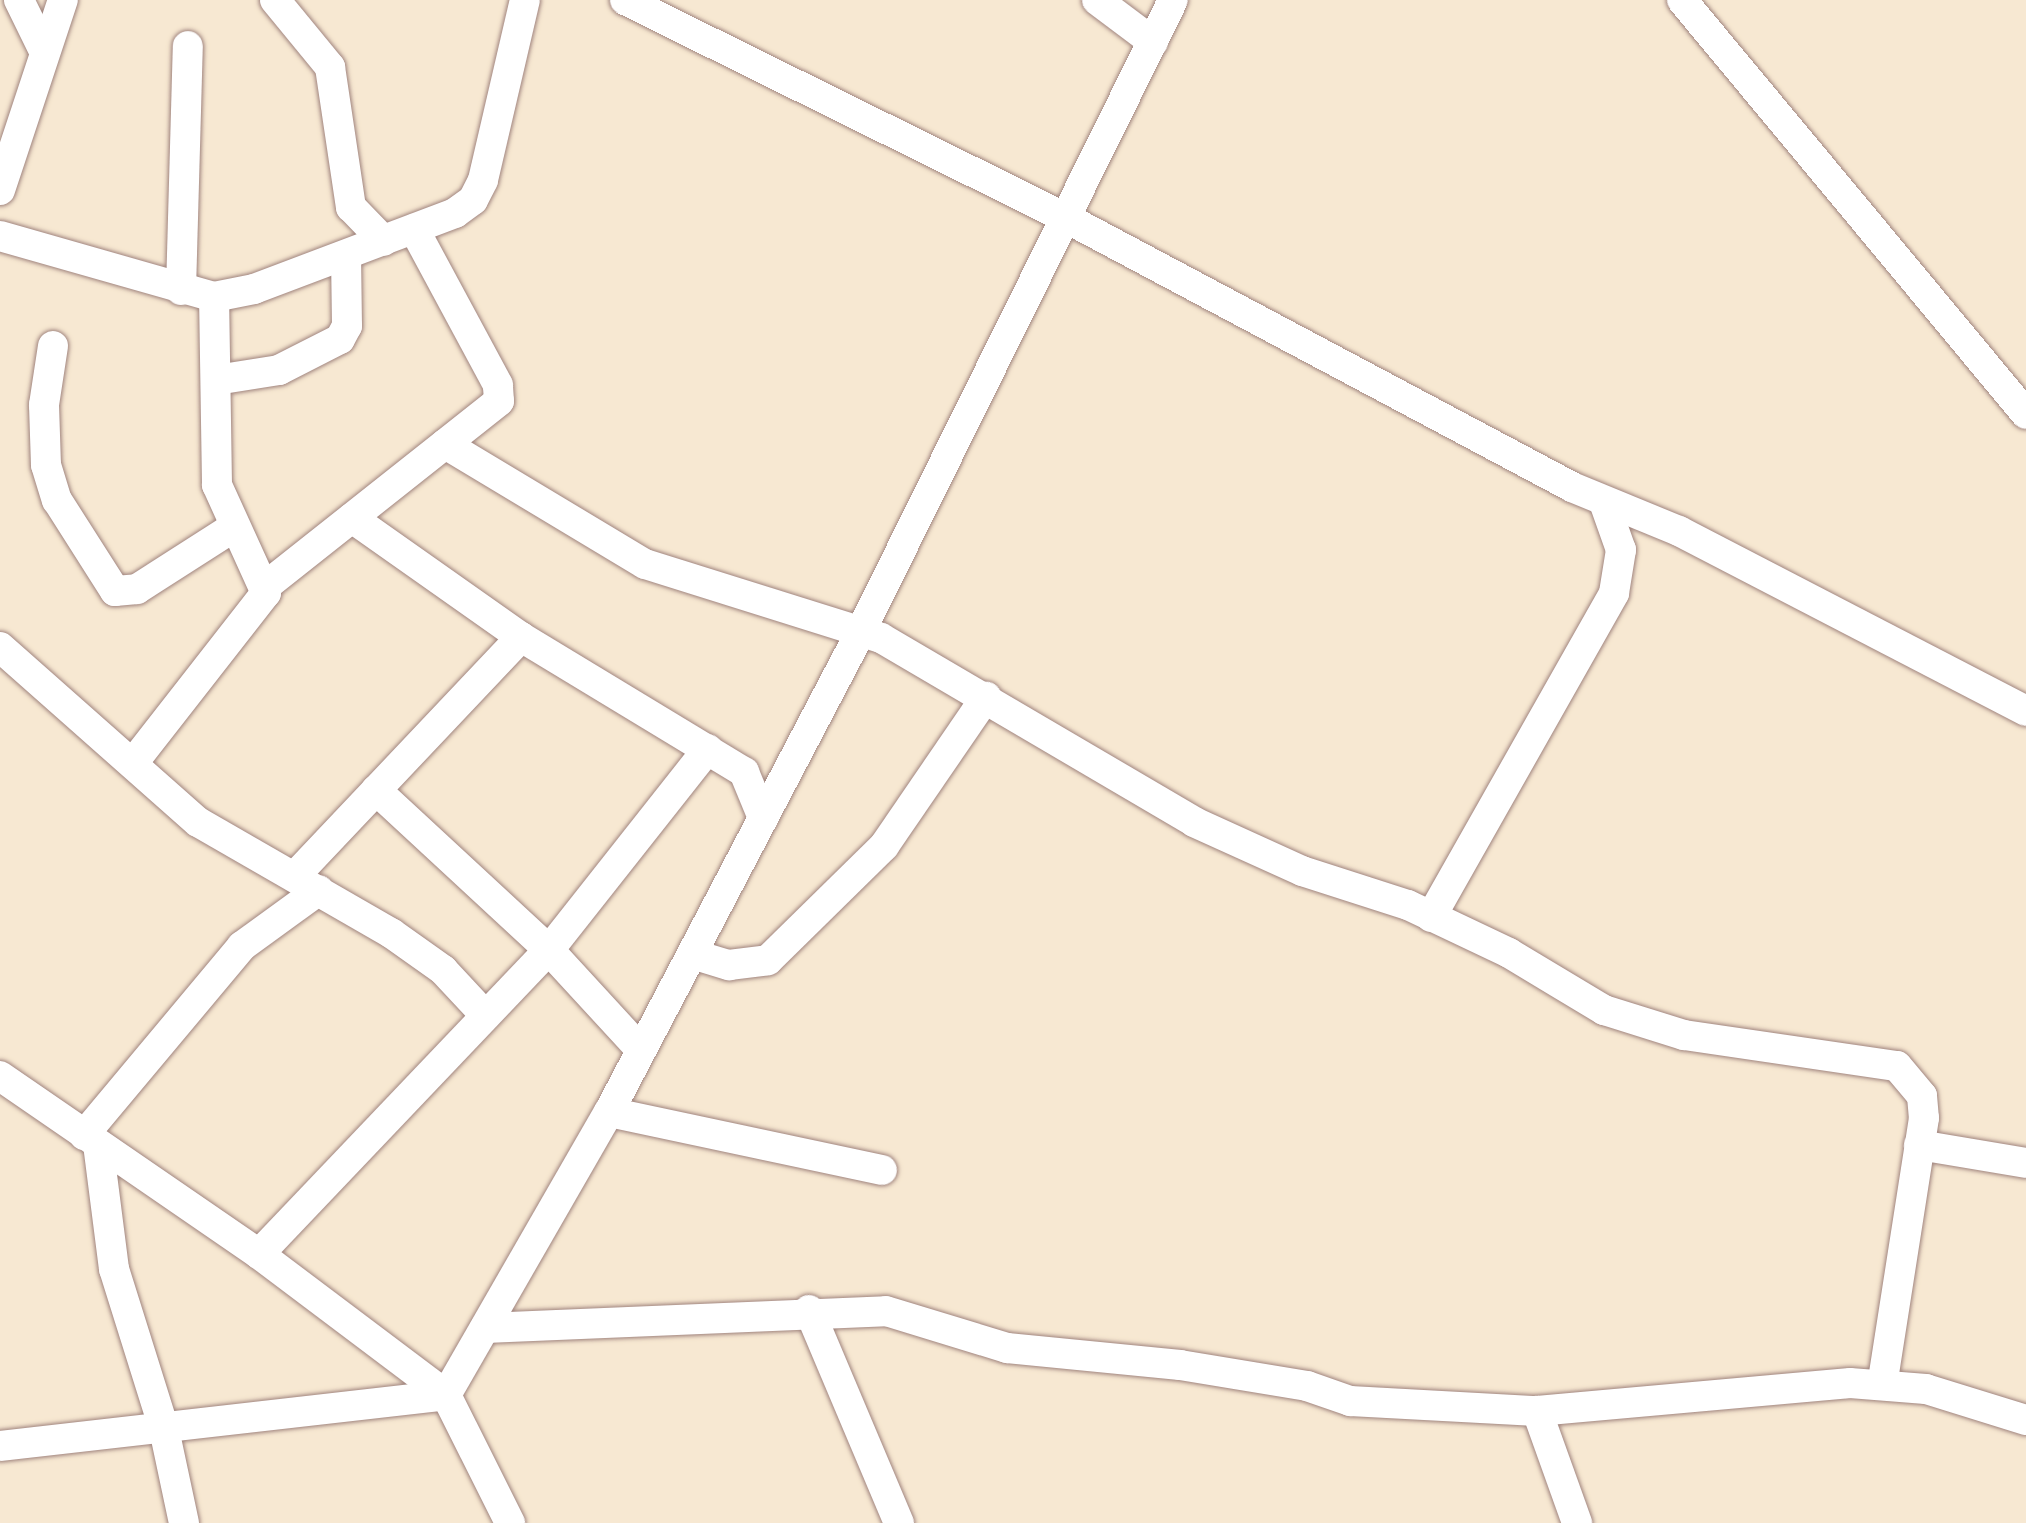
<!DOCTYPE html>
<style>
body{margin:0}
#map{position:relative;width:2026px;height:1523px;overflow:hidden;background:#f7e8d2;font-family:Dekko,sans-serif}
div>[style]{position:absolute}
.roads{filter:drop-shadow(0 0 2px #a0847e) drop-shadow(0 0 2px #a0847e)}
.minor>*{height:30px;margin:-15px;padding:0 15px;transform-origin:15px;border-radius:15px;background:#fff}
span{translate:-50% -50%;white-space:nowrap;text-align:center;line-height:1.15;-webkit-text-stroke:5px #fbf7ec;paint-order:stroke}
</style>
<div id="map">
<div class="roads">
<div class="minor">
<div style="left:19px;top:0;width:57px;rotate:63.9deg"></div>
<div style="left:275px;top:0;width:87px;rotate:50.6deg"></div>
<div style="left:330px;top:67px;width:142px;rotate:81.5deg"></div>
<div style="left:351px;top:207px;width:47px;rotate:45.9deg"></div>
<div style="left:625px;top:0;width:494px;rotate:26.3deg"></div>
<div style="left:1068px;top:219px;width:571px;rotate:28deg"></div>
<div style="left:1572px;top:487px;width:116px;rotate:22.4deg"></div>
<div style="left:1679px;top:531px;width:391px;rotate:27.4deg"></div>
<div style="left:1097px;top:0;width:70px;rotate:36.9deg"></div>
<div style="left:1682px;top:0;width:538px;rotate:50.28deg"></div>
<div style="left:0;top:190px;width:200px;rotate:-71.7deg"></div>
<div style="left:0;top:236px;width:223px;rotate:15.9deg"></div>
<div style="left:214px;top:297px;width:41px;rotate:-11.3deg"></div>
<div style="left:254px;top:289px;width:215px;rotate:-20.7deg"></div>
<div style="left:455px;top:213px;width:22px;rotate:-36deg"></div>
<div style="left:473px;top:200px;width:22px;rotate:-63deg"></div>
<div style="left:483px;top:180px;width:185px;rotate:-76.9deg"></div>
<div style="left:181px;top:290px;width:244px;rotate:-88.4deg"></div>
<div style="left:53px;top:346px;width:60px;rotate:98.7deg"></div>
<div style="left:44px;top:405px;width:60px;rotate:88.1deg"></div>
<div style="left:46px;top:465px;width:37px;rotate:73deg"></div>
<div style="left:57px;top:500px;width:108px;rotate:57.5deg"></div>
<div style="left:115px;top:591px;width:22px;rotate:-5deg"></div>
<div style="left:137px;top:589px;width:115px;rotate:-32.6deg"></div>
<div style="left:216px;top:380px;width:64px;rotate:-9deg"></div>
<div style="left:279px;top:370px;width:68px;rotate:-26.9deg"></div>
<div style="left:340px;top:339px;width:15px;rotate:-62deg"></div>
<div style="left:347px;top:326px;width:70px;rotate:-90.8deg"></div>
<div style="left:445px;top:444px;width:233px;rotate:31deg"></div>
<div style="left:645px;top:564px;width:247px;rotate:17.4deg"></div>
<div style="left:881px;top:638px;width:363px;rotate:30.4deg"></div>
<div style="left:1194px;top:822px;width:119px;rotate:24.4deg"></div>
<div style="left:1302px;top:871px;width:111px;rotate:17.8deg"></div>
<div style="left:1408px;top:905px;width:112px;rotate:25.4deg"></div>
<div style="left:1509px;top:953px;width:111px;rotate:31deg"></div>
<div style="left:1604px;top:1010px;width:84px;rotate:17.4deg"></div>
<div style="left:1684px;top:1035px;width:215px;rotate:8.3deg"></div>
<div style="left:1897px;top:1066px;width:39px;rotate:50deg"></div>
<div style="left:1922px;top:1096px;width:22px;rotate:85deg"></div>
<div style="left:1924px;top:1118px;width:270px;rotate:98.9deg"></div>
<div style="left:352px;top:518px;width:207px;rotate:35.2deg"></div>
<div style="left:521px;top:637px;width:261px;rotate:31.2deg"></div>
<div style="left:744px;top:772px;width:50px;rotate:67.6deg"></div>
<div style="left:267px;top:585px;width:296px;rotate:-38.4deg"></div>
<div style="left:499px;top:401px;width:16px;rotate:-94deg"></div>
<div style="left:498px;top:385px;width:177px;rotate:-118.3deg"></div>
<div style="left:0;top:647px;width:264px;rotate:41.5deg"></div>
<div style="left:198px;top:822px;width:223px;rotate:29.9deg"></div>
<div style="left:391px;top:933px;width:64px;rotate:35.4deg"></div>
<div style="left:443px;top:970px;width:60px;rotate:47deg"></div>
<div style="left:133px;top:763px;width:216px;rotate:-52deg"></div>
<div style="left:266px;top:593px;width:119px;rotate:-114.4deg"></div>
<div style="left:217px;top:485px;width:188px;rotate:-90.9deg"></div>
<div style="left:376px;top:790px;width:236px;rotate:42.8deg"></div>
<div style="left:549px;top:950px;width:136px;rotate:47.4deg"></div>
<div style="left:295px;top:876px;width:329px;rotate:-46.6deg"></div>
<div style="left:1431px;top:917px;width:372px;rotate:-60.5deg"></div>
<div style="left:1614px;top:593px;width:44px;rotate:-80.8deg"></div>
<div style="left:1621px;top:550px;width:51px;rotate:-109.5deg"></div>
<div style="left:692px;top:954px;width:39px;rotate:17deg"></div>
<div style="left:729px;top:965px;width:39px;rotate:-7deg"></div>
<div style="left:768px;top:960px;width:163px;rotate:-44.5deg"></div>
<div style="left:884px;top:846px;width:181px;rotate:-55.6deg"></div>
<div style="left:0;top:1076px;width:314px;rotate:34.5deg"></div>
<div style="left:259px;top:1254px;width:234px;rotate:37deg"></div>
<div style="left:446px;top:1395px;width:143px;rotate:63.4deg"></div>
<div style="left:609px;top:1112px;width:279px;rotate:12deg"></div>
<div style="left:84px;top:1135px;width:246px;rotate:-50.1deg"></div>
<div style="left:242px;top:946px;width:95px;rotate:-36deg"></div>
<div style="left:98px;top:1144px;width:126px;rotate:82.7deg"></div>
<div style="left:114px;top:1269px;width:168px;rotate:72.6deg"></div>
<div style="left:164px;top:1429px;width:96px;rotate:78deg"></div>
<div style="left:1919px;top:1145px;width:109px;rotate:9.5deg"></div>
<div style="left:259px;top:1254px;width:420px;rotate:-46.4deg"></div>
<div style="left:549px;top:950px;width:256px;rotate:-51.7deg"></div>
<div style="left:809px;top:1310px;width:231px;rotate:67.1deg"></div>
<div style="left:485px;top:1328px;width:401px;rotate:-2.4deg"></div>
<div style="left:886px;top:1311px;width:127px;rotate:17deg"></div>
<div style="left:1007px;top:1348px;width:174px;rotate:5.6deg"></div>
<div style="left:1180px;top:1365px;width:129px;rotate:9.4deg"></div>
<div style="left:1307px;top:1386px;width:46px;rotate:19.2deg"></div>
<div style="left:1350px;top:1401px;width:187px;rotate:3.1deg"></div>
<div style="left:1537px;top:1411px;width:314px;rotate:-5.1deg"></div>
<div style="left:1850px;top:1383px;width:76px;rotate:4.5deg"></div>
<div style="left:1926px;top:1389px;width:105px;rotate:17.2deg"></div>
<div style="left:1537px;top:1411px;width:119px;rotate:70.3deg"></div>
<div style="left:0;top:1446px;width:449px;rotate:-6.5deg"></div>
<div style="left:446px;top:1395px;width:327px;rotate:-60.1deg"></div>
<div style="left:609px;top:1112px;width:539px;rotate:-62.34deg"></div>
<div style="left:859px;top:635px;width:708px;rotate:-63.69deg"></div>
</div>
</div>
</div>
